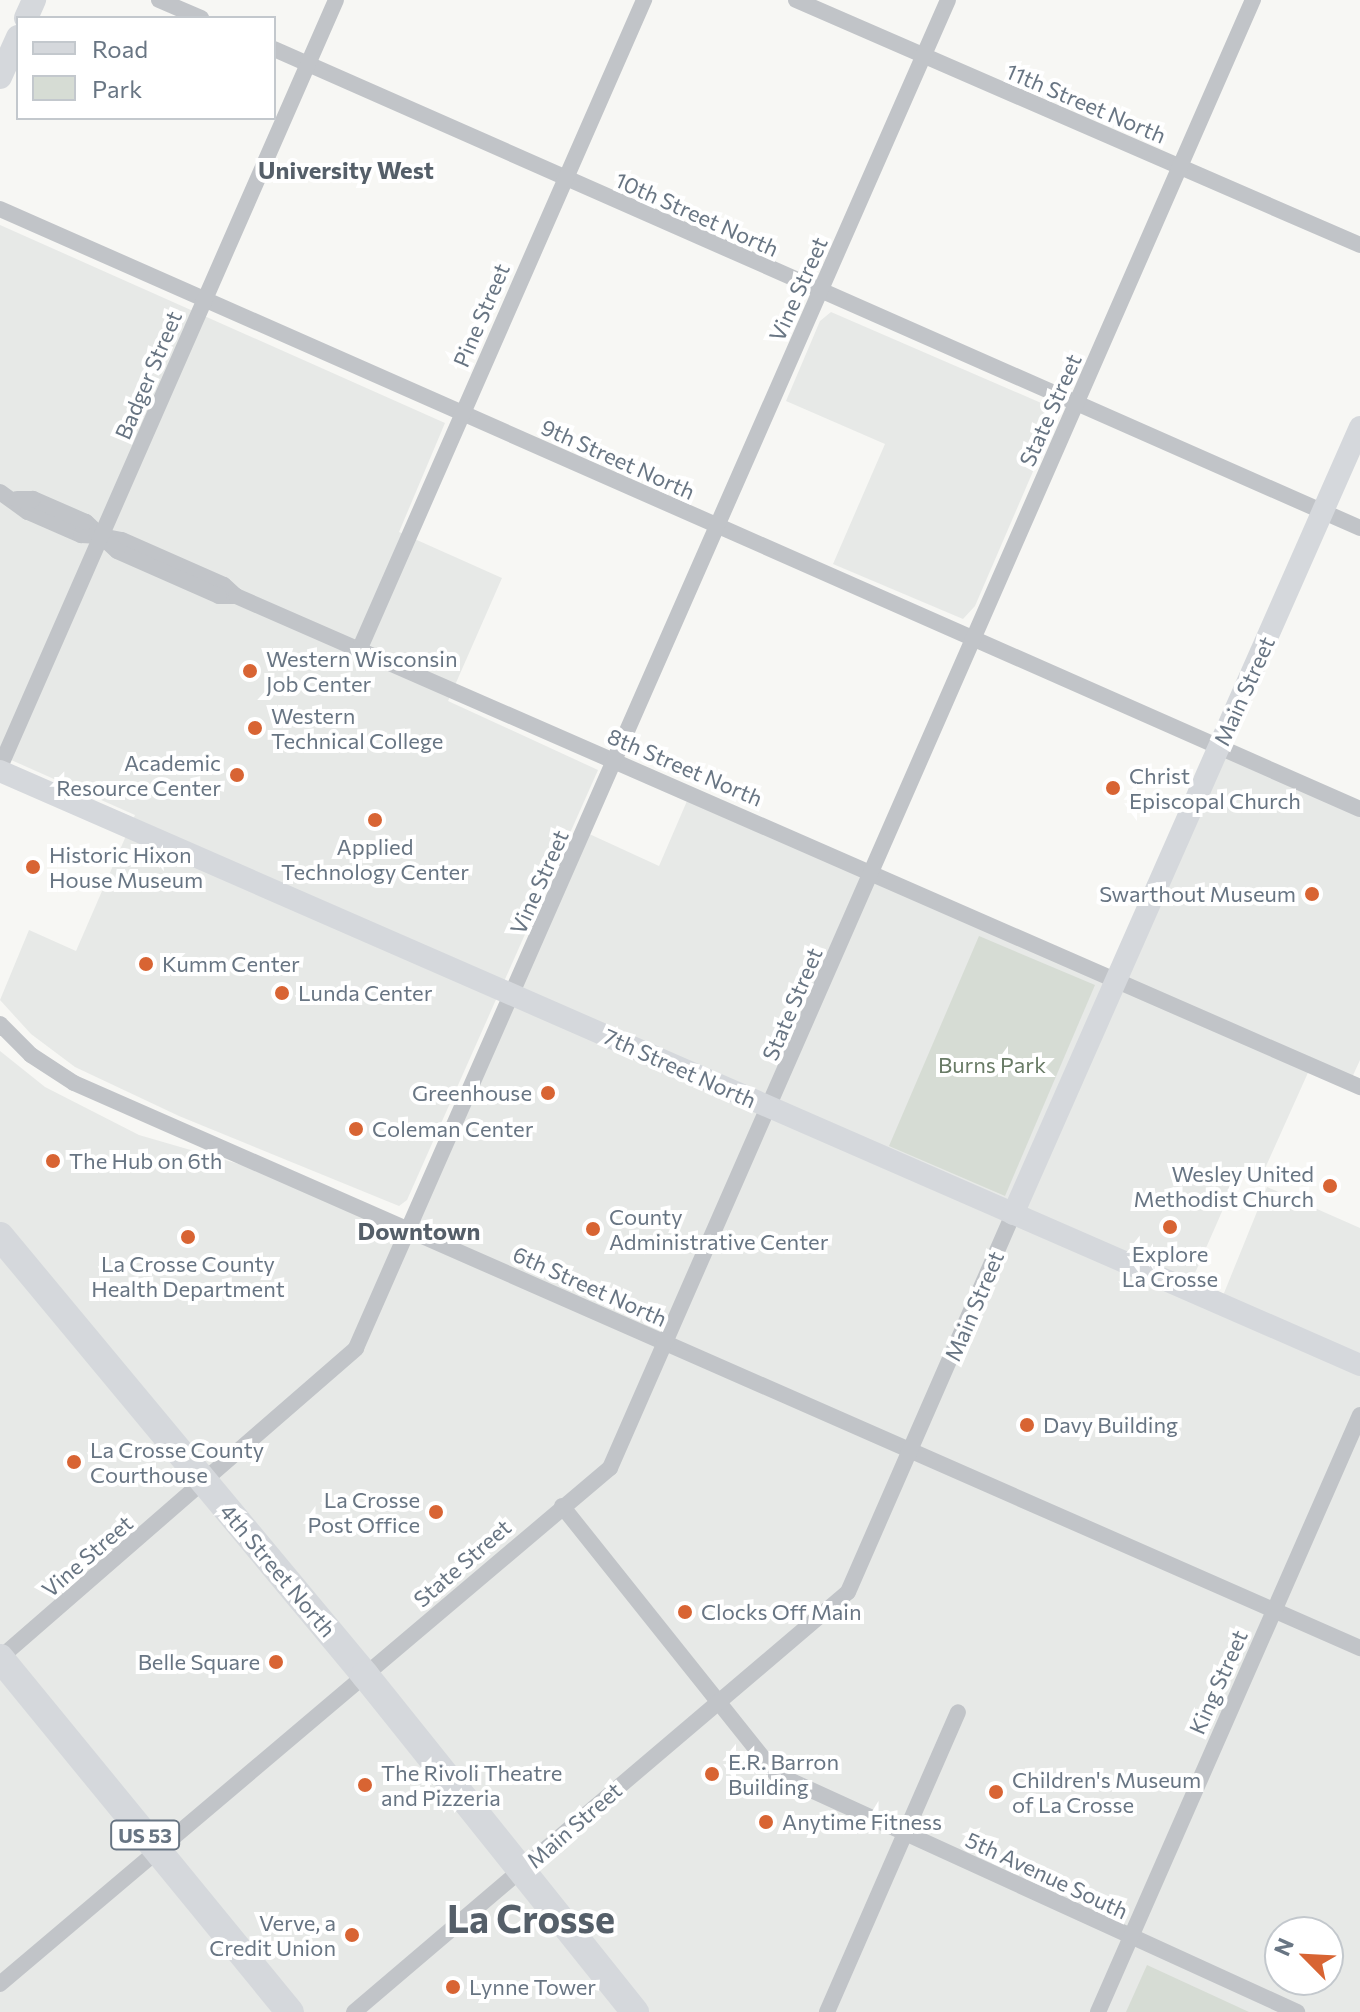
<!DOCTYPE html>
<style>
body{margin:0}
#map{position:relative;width:1360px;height:2012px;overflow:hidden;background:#f7f7f4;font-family:Commissioner,sans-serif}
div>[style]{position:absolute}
.built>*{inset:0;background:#e7e9e7}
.green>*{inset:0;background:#d6dcd4}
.street>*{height:16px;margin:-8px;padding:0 8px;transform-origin:8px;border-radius:8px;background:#c1c4c8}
.secondary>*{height:22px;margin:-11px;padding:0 11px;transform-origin:11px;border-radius:11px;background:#d5d8dc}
.primary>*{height:24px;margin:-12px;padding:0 12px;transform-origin:12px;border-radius:12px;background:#d5d8dc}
.highway>*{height:28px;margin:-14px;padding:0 14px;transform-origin:14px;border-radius:14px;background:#d5d8dc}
.dots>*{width:22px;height:22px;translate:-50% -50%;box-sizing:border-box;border:4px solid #fff;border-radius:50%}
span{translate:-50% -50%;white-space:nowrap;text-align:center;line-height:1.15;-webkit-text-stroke:8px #fff;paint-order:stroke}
.shield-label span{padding:2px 6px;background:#fff;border:2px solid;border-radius:6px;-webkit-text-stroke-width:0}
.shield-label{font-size:20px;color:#687583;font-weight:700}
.street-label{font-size:22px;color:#687583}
.poi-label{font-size:22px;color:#687583}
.left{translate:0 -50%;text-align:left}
.right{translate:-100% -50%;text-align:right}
.park-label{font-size:22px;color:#697b66}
.neighbourhood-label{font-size:24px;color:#555f69;font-weight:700}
.town-label{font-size:38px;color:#555f69;font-weight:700}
.legend{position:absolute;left:16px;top:16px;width:260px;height:104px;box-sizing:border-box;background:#fff;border:2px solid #c3c8cd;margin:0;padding:10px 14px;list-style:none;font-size:24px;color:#687583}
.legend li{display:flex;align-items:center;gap:16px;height:40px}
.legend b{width:40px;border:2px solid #c3c8cd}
.north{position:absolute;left:1264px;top:1916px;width:80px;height:80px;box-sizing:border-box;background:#fff;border:2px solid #c3c8cd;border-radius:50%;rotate:294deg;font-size:22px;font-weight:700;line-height:32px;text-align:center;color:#687583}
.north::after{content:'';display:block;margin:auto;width:28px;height:36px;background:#d86433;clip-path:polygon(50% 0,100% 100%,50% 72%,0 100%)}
</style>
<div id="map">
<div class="built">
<div style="clip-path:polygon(0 225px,445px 423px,399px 532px,502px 578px,448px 701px,598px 770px,407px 1200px,399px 1206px,179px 1116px,75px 1067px,31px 1034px,0 1000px,29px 930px,76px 951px,135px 815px,0 755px)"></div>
<div style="clip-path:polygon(831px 312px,1055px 409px,1056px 418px,975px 606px,963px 619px,833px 564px,885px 444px,786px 401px,820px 321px)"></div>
<div style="clip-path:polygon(evenodd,1219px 746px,1360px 809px,1360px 1060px,1350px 1082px,1311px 1066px,1258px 1184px,1238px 1175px,1188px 1289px,1220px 1303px,1267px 1187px,1360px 1228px,1360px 2012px,0 2012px,0 1051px,45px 1087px,139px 1135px,297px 1181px,409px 1230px,585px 832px,659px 866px,690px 794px,1116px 980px,1219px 746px,1280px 1932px,1328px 1932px,1328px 1980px,1280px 1980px,1280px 1932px)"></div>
</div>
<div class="green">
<div style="clip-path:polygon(979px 936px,1095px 985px,1005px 1196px,889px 1146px)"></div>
<div style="clip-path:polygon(1147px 1965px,1249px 2012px,1126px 2012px)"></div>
</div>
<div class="street">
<div style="left:159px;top:0;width:46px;rotate:23.2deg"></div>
<div style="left:796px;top:0;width:615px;rotate:23.48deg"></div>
<div style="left:274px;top:49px;width:1187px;rotate:23.8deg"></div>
<div style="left:0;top:209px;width:1486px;rotate:23.81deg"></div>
<div style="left:0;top:492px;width:34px;rotate:36deg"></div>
<div style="left:28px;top:512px;width:58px;rotate:23.5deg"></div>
<div style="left:81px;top:535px;width:20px;rotate:3deg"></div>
<div style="left:101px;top:536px;width:21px;rotate:-137deg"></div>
<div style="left:86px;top:522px;width:58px;rotate:-156.5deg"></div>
<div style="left:33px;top:499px;width:16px;rotate:180deg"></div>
<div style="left:101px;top:536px;width:21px;rotate:11deg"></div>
<div style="left:122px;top:540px;width:111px;rotate:23.8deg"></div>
<div style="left:224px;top:585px;width:16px;rotate:43deg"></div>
<div style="left:236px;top:596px;width:17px;rotate:180deg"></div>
<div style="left:219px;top:596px;width:111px;rotate:-156.2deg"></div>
<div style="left:117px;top:551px;width:22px;rotate:-137deg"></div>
<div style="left:236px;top:596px;width:1227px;rotate:23.6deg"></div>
<div style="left:360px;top:648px;width:708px;rotate:-66.33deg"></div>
<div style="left:0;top:767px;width:837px;rotate:-66.34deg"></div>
<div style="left:0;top:1024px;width:44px;rotate:45deg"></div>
<div style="left:31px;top:1055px;width:51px;rotate:33.1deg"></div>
<div style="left:74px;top:1083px;width:1405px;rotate:23.72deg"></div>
<div style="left:562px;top:1506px;width:343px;rotate:51.4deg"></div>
<div style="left:776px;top:1774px;width:573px;rotate:24.55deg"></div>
<div style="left:0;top:1658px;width:472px;rotate:-41deg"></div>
<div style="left:356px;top:1348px;width:1472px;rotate:-66.29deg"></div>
<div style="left:0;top:1984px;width:799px;rotate:-40.23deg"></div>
<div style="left:610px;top:1468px;width:1603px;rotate:-66.35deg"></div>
<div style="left:354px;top:2012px;width:648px;rotate:-40.37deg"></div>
<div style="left:848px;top:1592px;width:412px;rotate:-66.4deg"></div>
<div style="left:827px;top:2012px;width:327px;rotate:-66.4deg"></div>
<div style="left:1098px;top:2012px;width:652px;rotate:-66.31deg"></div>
</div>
<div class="secondary">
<div style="left:0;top:771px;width:1484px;rotate:23.59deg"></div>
<div style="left:1013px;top:1214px;width:860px;rotate:-66.21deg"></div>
</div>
<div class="primary">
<div style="left:26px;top:18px;width:20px;rotate:-66deg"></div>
<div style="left:0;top:77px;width:44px;rotate:-65.8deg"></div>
</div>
<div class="highway">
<div style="left:0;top:1236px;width:571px;rotate:50.26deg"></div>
<div style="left:365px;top:1675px;width:432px;rotate:51.3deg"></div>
<div style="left:0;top:1658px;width:458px;rotate:50.7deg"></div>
</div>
<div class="dots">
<div style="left:250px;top:671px;background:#d86433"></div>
<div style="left:255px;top:728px;background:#d86433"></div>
<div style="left:237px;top:775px;background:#d86433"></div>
<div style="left:1113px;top:788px;background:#d86433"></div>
<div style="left:375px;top:820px;background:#d86433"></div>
<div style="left:33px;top:867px;background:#d86433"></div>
<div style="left:1312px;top:894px;background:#d86433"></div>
<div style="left:146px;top:964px;background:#d86433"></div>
<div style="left:282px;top:993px;background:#d86433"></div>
<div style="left:548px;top:1093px;background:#d86433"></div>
<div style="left:356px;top:1129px;background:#d86433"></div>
<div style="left:53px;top:1161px;background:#d86433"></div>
<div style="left:1330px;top:1186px;background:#d86433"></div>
<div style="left:1170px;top:1227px;background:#d86433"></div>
<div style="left:593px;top:1229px;background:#d86433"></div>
<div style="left:188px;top:1237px;background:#d86433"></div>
<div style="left:1027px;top:1425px;background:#d86433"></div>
<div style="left:74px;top:1462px;background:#d86433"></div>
<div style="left:436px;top:1512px;background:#d86433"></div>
<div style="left:685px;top:1612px;background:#d86433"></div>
<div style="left:276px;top:1662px;background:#d86433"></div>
<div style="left:712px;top:1774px;background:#d86433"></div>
<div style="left:365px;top:1785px;background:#d86433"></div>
<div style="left:996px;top:1792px;background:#d86433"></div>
<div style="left:766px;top:1822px;background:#d86433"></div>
<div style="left:352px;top:1935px;background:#d86433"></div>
<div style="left:453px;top:1987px;background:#d86433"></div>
</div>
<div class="shield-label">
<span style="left:145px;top:1835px">US 53</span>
</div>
<div class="street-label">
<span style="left:1086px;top:103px;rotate:23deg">11th Street North</span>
<span style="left:697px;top:214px;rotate:24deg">10th Street North</span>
<span style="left:798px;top:289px;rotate:-66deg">Vine Street</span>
<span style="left:481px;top:315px;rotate:-67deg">Pine Street</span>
<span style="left:148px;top:375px;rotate:-67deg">Badger Street</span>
<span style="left:1050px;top:410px;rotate:-66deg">State Street</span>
<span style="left:618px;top:459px;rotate:24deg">9th Street North</span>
<span style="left:1244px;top:691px;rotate:-66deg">Main Street</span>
<span style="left:685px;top:767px;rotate:23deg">8th Street North</span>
<span style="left:539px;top:882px;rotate:-66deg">Vine Street</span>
<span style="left:792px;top:1004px;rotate:-67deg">State Street</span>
<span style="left:680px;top:1068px;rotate:24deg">7th Street North</span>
<span style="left:590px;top:1286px;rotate:24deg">6th Street North</span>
<span style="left:974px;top:1306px;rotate:-67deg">Main Street</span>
<span style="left:87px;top:1556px;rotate:-41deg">Vine Street</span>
<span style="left:462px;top:1563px;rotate:-41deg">State Street</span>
<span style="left:278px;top:1570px;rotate:50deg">4th Street North</span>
<span style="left:1218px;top:1682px;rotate:-66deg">King Street</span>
<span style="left:574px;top:1825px;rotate:-41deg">Main Street</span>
<span style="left:1047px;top:1875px;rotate:25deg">5th Avenue South</span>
</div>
<div class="poi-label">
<span class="left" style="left:266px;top:671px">Western Wisconsin<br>Job Center</span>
<span class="left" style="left:271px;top:728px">Western<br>Technical College</span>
<span class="right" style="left:221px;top:775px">Academic<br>Resource Center</span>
<span class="left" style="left:1129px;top:788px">Christ<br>Episcopal Church</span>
<span style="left:375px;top:859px">Applied<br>Technology Center</span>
<span class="left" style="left:49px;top:867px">Historic Hixon<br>House Museum</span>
<span class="right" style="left:1296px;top:894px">Swarthout Museum</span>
<span class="left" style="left:162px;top:964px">Kumm Center</span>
<span class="left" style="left:298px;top:993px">Lunda Center</span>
<span class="right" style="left:532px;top:1093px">Greenhouse</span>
<span class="left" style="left:372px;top:1129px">Coleman Center</span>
<span class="left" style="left:69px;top:1161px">The Hub on 6th</span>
<span class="right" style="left:1314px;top:1186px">Wesley United<br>Methodist Church</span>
<span class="left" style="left:609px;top:1229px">County<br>Administrative Center</span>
<span style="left:1170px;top:1266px">Explore<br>La Crosse</span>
<span style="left:188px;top:1276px">La Crosse County<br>Health Department</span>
<span class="left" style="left:1043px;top:1425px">Davy Building</span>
<span class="left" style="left:90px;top:1462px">La Crosse County<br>Courthouse</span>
<span class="right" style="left:420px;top:1512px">La Crosse<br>Post Office</span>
<span class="left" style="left:701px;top:1612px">Clocks Off Main</span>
<span class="right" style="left:260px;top:1662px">Belle Square</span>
<span class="left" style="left:728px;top:1774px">E.R. Barron<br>Building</span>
<span class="left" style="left:381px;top:1785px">The Rivoli Theatre<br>and Pizzeria</span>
<span class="left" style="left:1012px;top:1792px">Children's Museum<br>of La Crosse</span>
<span class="left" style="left:782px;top:1822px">Anytime Fitness</span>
<span class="right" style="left:336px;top:1935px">Verve, a<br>Credit Union</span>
<span class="left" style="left:469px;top:1987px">Lynne Tower</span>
</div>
<div class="park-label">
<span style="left:992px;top:1065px">Burns Park</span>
</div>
<div class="neighbourhood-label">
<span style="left:346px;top:170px">University West</span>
<span style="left:419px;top:1231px">Downtown</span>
</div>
<div class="town-label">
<span style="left:531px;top:1918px">La Crosse</span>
</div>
<ul class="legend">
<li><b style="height:10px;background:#d5d8dc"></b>Road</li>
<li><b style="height:22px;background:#d6dcd4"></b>Park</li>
</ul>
<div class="north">N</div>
</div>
